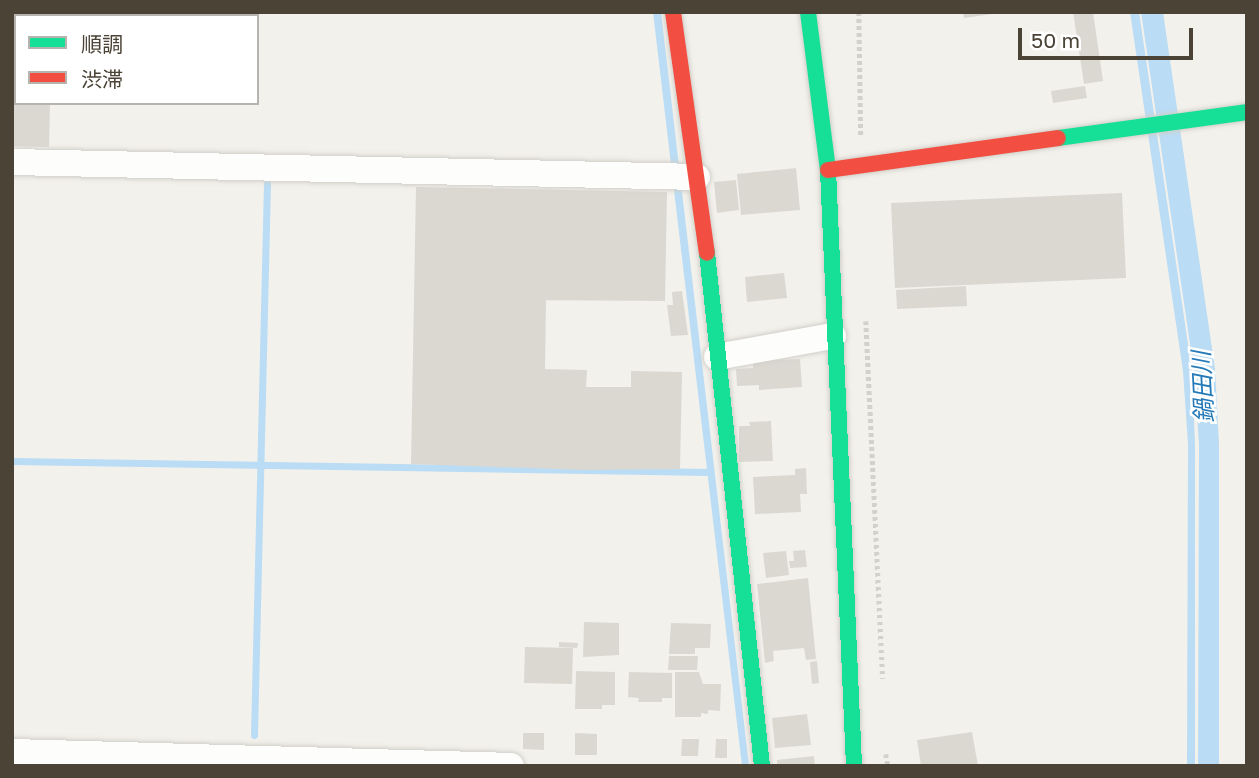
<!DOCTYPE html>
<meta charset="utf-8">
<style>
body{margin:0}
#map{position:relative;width:1259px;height:778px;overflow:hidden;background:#f3f1ec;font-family:"Golos Text","Noto Sans JP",sans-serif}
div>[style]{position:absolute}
.water>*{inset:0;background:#badcf4}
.stream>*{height:7px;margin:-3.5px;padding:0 3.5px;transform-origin:3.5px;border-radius:3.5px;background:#badcf4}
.building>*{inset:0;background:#dbd8d2}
.path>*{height:4.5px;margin-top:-2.25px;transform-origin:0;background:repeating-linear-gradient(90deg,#d3d1cb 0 3.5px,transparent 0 7px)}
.roads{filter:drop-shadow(0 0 2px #d1cfc9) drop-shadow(0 0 2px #d1cfc9)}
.street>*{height:26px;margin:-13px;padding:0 13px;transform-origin:13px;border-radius:13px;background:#fdfdfc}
.fast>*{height:16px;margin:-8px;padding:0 8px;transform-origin:8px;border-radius:8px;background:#16e098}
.jam>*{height:16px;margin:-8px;padding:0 8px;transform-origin:8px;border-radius:8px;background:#f24e42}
span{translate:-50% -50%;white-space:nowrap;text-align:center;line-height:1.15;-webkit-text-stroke:5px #fff;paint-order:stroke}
.water-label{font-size:24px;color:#247ab8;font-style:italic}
.frame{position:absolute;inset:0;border:14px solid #4b4336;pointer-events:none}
.legend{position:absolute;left:14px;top:14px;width:245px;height:91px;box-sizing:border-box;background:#fff;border:2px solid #b7b4af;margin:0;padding:9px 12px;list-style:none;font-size:21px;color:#4b4336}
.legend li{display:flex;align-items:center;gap:14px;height:35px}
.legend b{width:35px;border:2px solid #b7b4af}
.scale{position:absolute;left:1018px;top:28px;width:175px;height:32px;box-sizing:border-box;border:4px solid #4b4336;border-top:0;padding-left:9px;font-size:21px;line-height:24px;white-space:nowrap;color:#4b4336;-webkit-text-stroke:5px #fff;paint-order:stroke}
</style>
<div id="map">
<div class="water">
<div style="clip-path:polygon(653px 12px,661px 12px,749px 766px,742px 766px)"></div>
<div style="clip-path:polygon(1130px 12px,1139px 12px,1192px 371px,1195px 444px,1195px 766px,1187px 766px,1188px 444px,1183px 371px)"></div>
<div style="clip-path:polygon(1141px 12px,1163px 12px,1215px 369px,1219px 444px,1219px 766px,1198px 766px,1199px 444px,1194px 371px)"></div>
</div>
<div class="stream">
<div style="left:12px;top:461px;width:697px;rotate:0.9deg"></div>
<div style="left:254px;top:735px;width:552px;rotate:-88.65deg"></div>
</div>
<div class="building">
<div style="clip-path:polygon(12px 12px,52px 12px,52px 16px,16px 16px,16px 103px,50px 103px,49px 147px,12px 146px)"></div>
<div style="clip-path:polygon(963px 12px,993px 12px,993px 14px,964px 18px)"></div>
<div style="clip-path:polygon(1073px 12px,1093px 12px,1103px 81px,1084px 84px)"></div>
<div style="clip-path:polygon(1085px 86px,1087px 98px,1053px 103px,1051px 91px)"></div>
<div style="clip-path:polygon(796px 168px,800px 210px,741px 215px,737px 174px)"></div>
<div style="clip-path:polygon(736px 180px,739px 210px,717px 213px,714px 182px)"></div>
<div style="clip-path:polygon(416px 187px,667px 192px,665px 301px,526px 300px,546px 300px,545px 369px,587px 370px,586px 387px,631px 387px,631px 371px,682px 372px,680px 469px,585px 470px,411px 464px)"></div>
<div style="clip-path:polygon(1122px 193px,1126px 278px,895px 288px,891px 203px)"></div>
<div style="clip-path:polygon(784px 273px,787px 298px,747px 302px,745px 277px)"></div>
<div style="clip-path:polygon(966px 286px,967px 306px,897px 309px,896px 290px)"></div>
<div style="clip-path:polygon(682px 291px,688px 335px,671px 336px,667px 305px,673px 305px,672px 292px)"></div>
<div style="clip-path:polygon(800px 359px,802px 387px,759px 390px,759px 385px,737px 386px,736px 369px,753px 368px,753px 361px)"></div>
<div style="clip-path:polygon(771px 421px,773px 461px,739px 462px,739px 426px,750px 426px,749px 422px)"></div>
<div style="clip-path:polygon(806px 468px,807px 494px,800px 494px,801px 512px,755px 514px,753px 477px,795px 475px,795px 469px)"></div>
<div style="clip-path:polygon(805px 550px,807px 567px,790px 568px,789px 561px,794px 561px,793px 551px)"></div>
<div style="clip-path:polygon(786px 551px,789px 575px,766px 578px,763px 553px)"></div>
<div style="clip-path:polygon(808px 578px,816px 659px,806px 660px,804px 648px,773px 651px,774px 661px,765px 663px,757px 584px)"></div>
<div style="clip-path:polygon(584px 622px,619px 623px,619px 655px,583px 657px)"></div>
<div style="clip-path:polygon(671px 623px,711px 624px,710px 648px,695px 648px,695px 654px,669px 654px)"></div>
<div style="clip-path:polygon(559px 642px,578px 643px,577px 648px,559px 647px)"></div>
<div style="clip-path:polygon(525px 647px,573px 648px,572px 684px,524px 683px)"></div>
<div style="clip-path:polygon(669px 656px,698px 656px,697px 670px,668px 670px)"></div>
<div style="clip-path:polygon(817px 661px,819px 683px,812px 684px,810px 662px)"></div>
<div style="clip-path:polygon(576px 671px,615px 672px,615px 705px,602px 705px,602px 709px,575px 709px)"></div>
<div style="clip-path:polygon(629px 672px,672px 673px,672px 698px,662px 698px,662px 702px,638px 702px,639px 698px,628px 697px)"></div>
<div style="clip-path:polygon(675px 672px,699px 672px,703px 684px,721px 684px,720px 711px,708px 710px,708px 714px,701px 713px,701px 717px,675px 717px)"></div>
<div style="clip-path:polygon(807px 714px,811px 745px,775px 748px,772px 718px)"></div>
<div style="clip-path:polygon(972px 732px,978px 766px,921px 766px,917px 740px)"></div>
<div style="clip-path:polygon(523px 733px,544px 733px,544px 750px,523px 749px)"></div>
<div style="clip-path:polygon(575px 733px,597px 734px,597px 755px,575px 755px)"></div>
<div style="clip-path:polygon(682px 739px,699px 739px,698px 756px,681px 756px)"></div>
<div style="clip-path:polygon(716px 739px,727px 739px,727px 758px,715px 758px)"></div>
<div style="clip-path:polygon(814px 756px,815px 766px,777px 766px,777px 760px)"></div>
</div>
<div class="path">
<div style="left:859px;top:12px;width:125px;rotate:89.1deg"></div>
<div style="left:866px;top:321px;width:358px;rotate:87.3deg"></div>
<div style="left:886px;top:754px;width:12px;rotate:81deg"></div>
</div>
<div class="roads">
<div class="street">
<div style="left:12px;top:162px;width:685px;rotate:1.25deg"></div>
<div style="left:717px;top:357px;width:118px;rotate:-10.3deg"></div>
<div style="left:12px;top:752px;width:499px;rotate:1.6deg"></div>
</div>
<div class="fast">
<div style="left:808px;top:12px;width:159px;rotate:82.8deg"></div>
<div style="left:828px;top:170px;width:597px;rotate:87.5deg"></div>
<div style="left:1058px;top:138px;width:191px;rotate:-7.8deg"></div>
<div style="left:707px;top:253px;width:516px;rotate:83.88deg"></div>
</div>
<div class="jam">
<div style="left:673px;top:12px;width:243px;rotate:82deg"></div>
<div style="left:828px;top:170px;width:232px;rotate:-7.9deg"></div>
</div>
</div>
<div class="water-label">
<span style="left:1202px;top:387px;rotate:-93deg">鍋田川</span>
</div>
<div class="frame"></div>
<ul class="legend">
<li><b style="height:9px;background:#16e098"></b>順調</li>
<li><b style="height:9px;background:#f24e42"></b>渋滞</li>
</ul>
<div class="scale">50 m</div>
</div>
